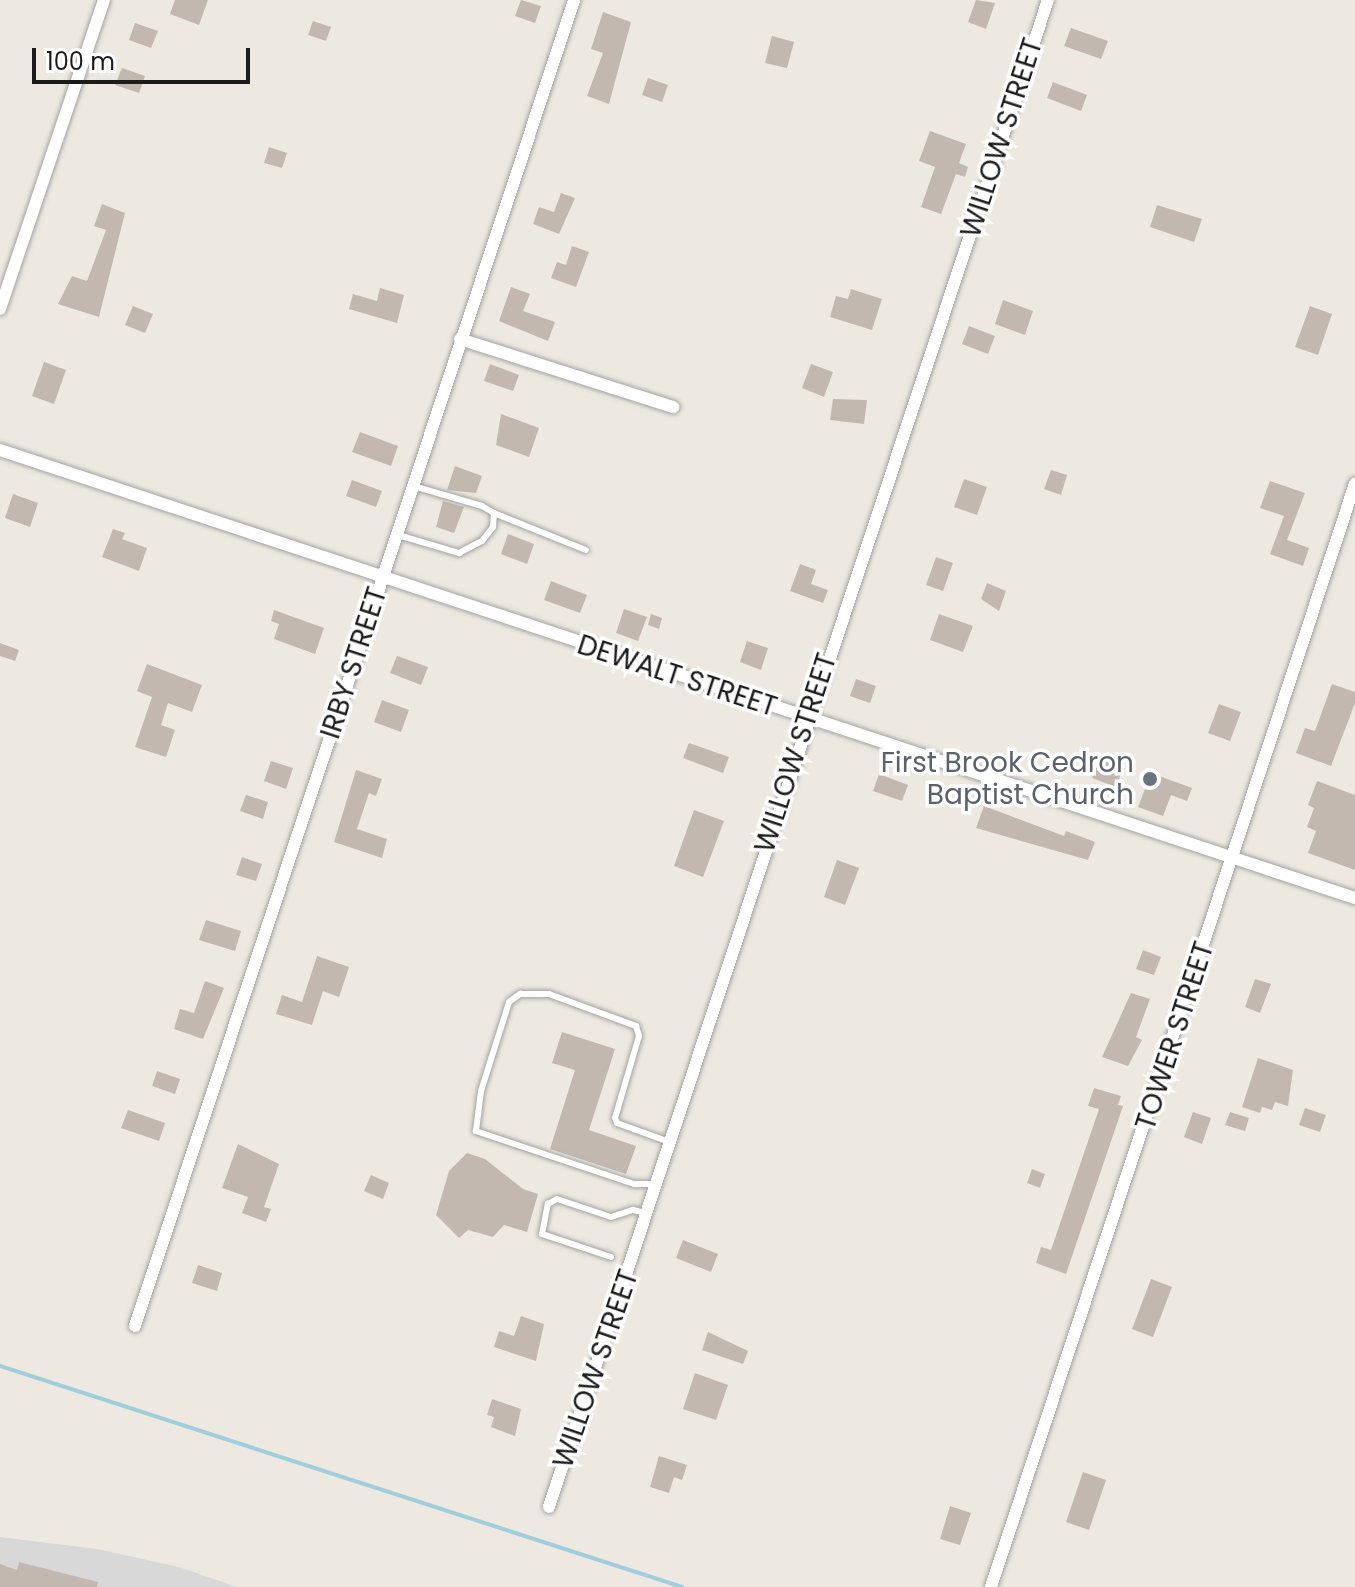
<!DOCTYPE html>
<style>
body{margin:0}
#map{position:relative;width:1355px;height:1587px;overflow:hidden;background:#ede9e0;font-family:Poppins,sans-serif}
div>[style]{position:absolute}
.residential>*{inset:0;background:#d9d8d8}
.stream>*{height:4px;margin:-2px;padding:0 2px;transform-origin:2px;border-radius:2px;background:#9fcedc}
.building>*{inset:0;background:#c2b8b0}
.roads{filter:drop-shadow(0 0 2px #a2a2a2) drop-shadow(0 0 2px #a2a2a2)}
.service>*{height:6px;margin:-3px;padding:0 3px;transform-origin:3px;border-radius:3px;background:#fff}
.minor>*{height:12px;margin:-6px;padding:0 6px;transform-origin:6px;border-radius:6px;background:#fff}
.dots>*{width:22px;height:22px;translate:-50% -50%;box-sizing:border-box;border:4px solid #fff;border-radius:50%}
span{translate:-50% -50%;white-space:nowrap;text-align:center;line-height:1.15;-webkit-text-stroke:7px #fff;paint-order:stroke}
.street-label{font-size:28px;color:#1b1b1b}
.worship-label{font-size:28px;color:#5b616d}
.right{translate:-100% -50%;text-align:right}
.scale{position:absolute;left:32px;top:48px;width:218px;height:36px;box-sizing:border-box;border:4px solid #1b1b1b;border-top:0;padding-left:10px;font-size:24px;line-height:28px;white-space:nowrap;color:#1b1b1b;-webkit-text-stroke:6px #fff;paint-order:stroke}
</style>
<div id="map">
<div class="residential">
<div style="clip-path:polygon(0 1537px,97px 1549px,179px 1567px,237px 1587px,0 1587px)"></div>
</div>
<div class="stream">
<div style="left:0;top:1366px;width:717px;rotate:17.95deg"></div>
</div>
<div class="building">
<div style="clip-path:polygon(175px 0,208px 0,199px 25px,170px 14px)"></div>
<div style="clip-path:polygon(521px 0,541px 6px,535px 23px,515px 16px)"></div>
<div style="clip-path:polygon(976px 0,995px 3px,986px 29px,968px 22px)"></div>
<div style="clip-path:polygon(603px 12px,631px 22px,609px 104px,587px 96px,603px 53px,591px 49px)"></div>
<div style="clip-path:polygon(313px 21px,331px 27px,326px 41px,308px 35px)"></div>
<div style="clip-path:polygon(135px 23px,158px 31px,151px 48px,129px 40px)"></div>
<div style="clip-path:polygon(1071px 28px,1108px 41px,1101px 59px,1064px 46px)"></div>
<div style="clip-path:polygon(772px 36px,794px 42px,787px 68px,765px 63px)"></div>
<div style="clip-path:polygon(122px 68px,145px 76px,139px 93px,115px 85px)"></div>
<div style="clip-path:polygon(648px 78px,668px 85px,662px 102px,642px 95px)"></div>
<div style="clip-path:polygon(1053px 82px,1087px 95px,1081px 111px,1047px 98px)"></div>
<div style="clip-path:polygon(930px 131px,966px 144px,959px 163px,968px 167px,965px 177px,956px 174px,941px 214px,921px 207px,935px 167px,919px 161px)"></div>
<div style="clip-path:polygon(269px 147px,287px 153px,282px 168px,264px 163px)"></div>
<div style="clip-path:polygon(561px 193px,575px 198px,559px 234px,533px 224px,539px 207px,554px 212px)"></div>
<div style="clip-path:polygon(102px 204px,125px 213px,99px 317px,58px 304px,72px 276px,87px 281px,106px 230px,94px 226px)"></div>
<div style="clip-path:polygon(1157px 205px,1202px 219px,1194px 242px,1150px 227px)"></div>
<div style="clip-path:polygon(572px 246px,589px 252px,576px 287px,551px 278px,557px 262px,566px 265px)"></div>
<div style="clip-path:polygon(511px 287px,530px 294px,523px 311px,555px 322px,548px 341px,499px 321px)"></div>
<div style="clip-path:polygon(380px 288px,404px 295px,397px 323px,349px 309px,353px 294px,377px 301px)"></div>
<div style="clip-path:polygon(851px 289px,882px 299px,872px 330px,830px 317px,836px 296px,848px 299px)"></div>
<div style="clip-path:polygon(1003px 300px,1033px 311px,1025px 335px,995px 324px)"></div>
<div style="clip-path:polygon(133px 306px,153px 314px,145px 333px,125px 325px)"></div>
<div style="clip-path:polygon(1310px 306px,1332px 314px,1318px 355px,1295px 347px)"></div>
<div style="clip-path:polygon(969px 326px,995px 336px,988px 354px,962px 344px)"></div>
<div style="clip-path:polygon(44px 362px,66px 370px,54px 404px,32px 396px)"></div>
<div style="clip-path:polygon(490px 364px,519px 375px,513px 391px,484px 381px)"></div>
<div style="clip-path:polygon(811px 364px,833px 372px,824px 397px,802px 388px)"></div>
<div style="clip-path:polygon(833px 399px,867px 400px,864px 424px,830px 420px)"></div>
<div style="clip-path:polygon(501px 414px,539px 428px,529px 457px,496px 445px)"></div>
<div style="clip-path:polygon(360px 432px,398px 446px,391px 466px,352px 452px)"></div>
<div style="clip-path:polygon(455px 466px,482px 476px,476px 493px,447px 490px)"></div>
<div style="clip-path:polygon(1051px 470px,1067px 475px,1061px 495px,1044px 489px)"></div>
<div style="clip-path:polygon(964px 479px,987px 487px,977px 515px,954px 507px)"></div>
<div style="clip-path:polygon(352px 480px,382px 491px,376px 507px,346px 496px)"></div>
<div style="clip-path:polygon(1270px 481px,1305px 493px,1287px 540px,1309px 548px,1303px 566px,1270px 554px,1284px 516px,1260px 508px)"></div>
<div style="clip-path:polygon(13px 494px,38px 503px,30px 527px,5px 518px)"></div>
<div style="clip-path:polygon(443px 501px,464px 507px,454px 533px,436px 527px)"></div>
<div style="clip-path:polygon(113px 529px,125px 533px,122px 539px,147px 548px,139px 571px,102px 557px)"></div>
<div style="clip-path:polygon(508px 534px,534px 544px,527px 564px,501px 554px)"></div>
<div style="clip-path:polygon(936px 557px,953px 563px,943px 591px,926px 585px)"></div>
<div style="clip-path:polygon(800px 564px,816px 570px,811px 584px,828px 590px,823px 603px,790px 591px)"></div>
<div style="clip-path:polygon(551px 581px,587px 595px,580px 613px,544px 600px)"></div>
<div style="clip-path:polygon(987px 583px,1006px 591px,999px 611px,981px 599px)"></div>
<div style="clip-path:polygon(624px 609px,647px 617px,638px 641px,616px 633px)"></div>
<div style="clip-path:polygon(274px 610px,324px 628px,315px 654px,274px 639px,279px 624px,271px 621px)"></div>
<div style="clip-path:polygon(651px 614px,662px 618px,659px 629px,648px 625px)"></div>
<div style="clip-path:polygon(939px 614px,973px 626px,963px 652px,930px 640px)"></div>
<div style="clip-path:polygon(747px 641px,768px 648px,761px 670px,740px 662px)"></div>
<div style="clip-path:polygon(0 643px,19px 650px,15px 661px,0 656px)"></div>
<div style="clip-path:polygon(397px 656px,428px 667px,421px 685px,390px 673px)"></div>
<div style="clip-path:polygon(147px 664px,202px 685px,192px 712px,168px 703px,161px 725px,175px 730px,166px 757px,135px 747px,152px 697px,137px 691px)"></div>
<div style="clip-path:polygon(856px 679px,876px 686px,870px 703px,850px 696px)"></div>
<div style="clip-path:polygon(1332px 684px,1355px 692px,1355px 703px,1331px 766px,1296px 753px,1305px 728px,1315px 731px)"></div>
<div style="clip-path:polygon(382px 700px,409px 710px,401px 732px,374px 722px)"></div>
<div style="clip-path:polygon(1219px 704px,1241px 712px,1230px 741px,1208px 733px)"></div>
<div style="clip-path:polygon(689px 743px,729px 757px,723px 773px,683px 758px)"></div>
<div style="clip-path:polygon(1099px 759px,1123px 768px,1116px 787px,1092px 778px)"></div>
<div style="clip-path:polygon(271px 761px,293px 768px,286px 789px,264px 781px)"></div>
<div style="clip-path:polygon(356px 770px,382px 779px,376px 796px,369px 793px,357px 829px,387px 839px,382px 858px,334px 842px)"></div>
<div style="clip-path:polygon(1151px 773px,1192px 788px,1187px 801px,1171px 795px,1163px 816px,1138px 807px)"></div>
<div style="clip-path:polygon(879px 774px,908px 785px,902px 801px,873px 791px)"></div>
<div style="clip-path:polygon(1317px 781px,1355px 795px,1355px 870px,1308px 853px,1316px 831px,1307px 827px,1314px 808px,1308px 805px)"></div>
<div style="clip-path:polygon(246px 795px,268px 802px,263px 819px,240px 811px)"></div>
<div style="clip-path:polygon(984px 806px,1064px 836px,1066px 831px,1095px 842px,1088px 860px,976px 828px)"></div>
<div style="clip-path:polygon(694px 810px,724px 821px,703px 877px,674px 866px)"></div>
<div style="clip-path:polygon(242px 857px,262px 864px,256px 881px,236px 875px)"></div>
<div style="clip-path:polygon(837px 860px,859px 868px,845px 905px,824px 897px)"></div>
<div style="clip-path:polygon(206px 920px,241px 931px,235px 951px,199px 940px)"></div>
<div style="clip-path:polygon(1143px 950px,1161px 957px,1154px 975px,1136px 969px)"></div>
<div style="clip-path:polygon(317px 956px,349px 967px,339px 997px,323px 991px,312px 1025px,276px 1014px,282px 995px,302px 1002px)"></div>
<div style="clip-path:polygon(1255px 979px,1271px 984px,1260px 1013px,1245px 1007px)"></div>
<div style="clip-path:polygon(205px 981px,224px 988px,203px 1039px,174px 1029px,180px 1009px,194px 1013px)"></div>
<div style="clip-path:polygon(1131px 993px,1150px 999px,1136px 1037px,1142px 1040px,1128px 1066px,1102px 1057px)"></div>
<div style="clip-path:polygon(562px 1032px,615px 1049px,589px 1130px,636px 1146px,626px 1174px,550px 1149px,575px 1070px,552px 1063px)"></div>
<div style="clip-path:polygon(1258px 1058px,1293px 1070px,1288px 1106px,1275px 1102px,1272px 1110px,1262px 1107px,1260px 1113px,1242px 1107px)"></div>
<div style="clip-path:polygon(157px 1071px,180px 1079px,175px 1094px,152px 1086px)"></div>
<div style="clip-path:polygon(1094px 1088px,1121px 1096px,1118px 1105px,1123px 1106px,1066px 1274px,1036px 1263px,1041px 1247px,1051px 1250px,1099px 1109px,1088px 1106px)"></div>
<div style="clip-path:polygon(1305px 1108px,1326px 1115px,1320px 1132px,1299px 1125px)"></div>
<div style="clip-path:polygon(128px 1110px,165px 1123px,159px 1141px,121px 1128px)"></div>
<div style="clip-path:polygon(1193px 1112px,1211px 1118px,1202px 1144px,1184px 1137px)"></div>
<div style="clip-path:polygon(1230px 1112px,1249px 1118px,1245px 1131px,1225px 1125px)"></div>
<div style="clip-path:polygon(238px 1144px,279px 1164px,264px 1207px,271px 1209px,266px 1222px,242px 1213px,248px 1197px,222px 1188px)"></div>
<div style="clip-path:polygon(467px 1153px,485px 1159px,523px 1189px,538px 1194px,527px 1232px,504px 1225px,493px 1237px,468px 1230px,459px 1238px,436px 1215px,449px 1171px)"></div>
<div style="clip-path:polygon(1032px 1169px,1045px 1174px,1040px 1188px,1027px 1183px)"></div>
<div style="clip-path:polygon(371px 1175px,389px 1183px,383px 1199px,364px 1191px)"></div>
<div style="clip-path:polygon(683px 1240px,718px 1254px,711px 1272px,676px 1258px)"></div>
<div style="clip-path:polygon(198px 1265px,222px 1273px,217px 1291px,192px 1283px)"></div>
<div style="clip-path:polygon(1151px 1279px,1172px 1287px,1153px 1337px,1132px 1329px)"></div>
<div style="clip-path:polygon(521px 1316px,544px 1324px,536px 1361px,494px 1347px,499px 1331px,514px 1336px)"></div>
<div style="clip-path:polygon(708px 1332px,748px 1351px,743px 1364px,702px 1350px)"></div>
<div style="clip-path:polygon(695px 1373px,728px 1385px,716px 1420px,683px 1409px)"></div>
<div style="clip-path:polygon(492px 1399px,521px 1409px,515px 1436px,491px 1427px,494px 1417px,487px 1415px)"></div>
<div style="clip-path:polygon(659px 1456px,687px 1465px,682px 1480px,674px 1477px,669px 1493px,650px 1487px)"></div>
<div style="clip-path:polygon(1083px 1472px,1106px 1480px,1089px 1530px,1066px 1522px)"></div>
<div style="clip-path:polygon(950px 1506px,971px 1513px,960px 1545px,940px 1539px)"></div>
<div style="clip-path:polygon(19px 1562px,98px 1582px,97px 1587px,0 1587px,0 1564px,17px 1570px)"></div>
</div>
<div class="roads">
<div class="service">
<div style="left:494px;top:513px;width:99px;rotate:21.9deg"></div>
<div style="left:398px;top:535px;width:64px;rotate:16.4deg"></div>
<div style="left:459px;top:553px;width:26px;rotate:-28deg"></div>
<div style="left:482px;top:541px;width:18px;rotate:-52deg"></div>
<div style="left:493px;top:527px;width:14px;rotate:-86deg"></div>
<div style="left:494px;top:513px;width:14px;rotate:-150deg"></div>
<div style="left:482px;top:506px;width:72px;rotate:-163.8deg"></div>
<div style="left:655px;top:1184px;width:21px;rotate:180deg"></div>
<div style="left:634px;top:1184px;width:167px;rotate:-161.5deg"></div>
<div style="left:476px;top:1131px;width:40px;rotate:-82.9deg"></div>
<div style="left:481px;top:1091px;width:93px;rotate:-72.5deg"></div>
<div style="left:509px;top:1002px;width:14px;rotate:-36deg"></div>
<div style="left:520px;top:994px;width:29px"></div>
<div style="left:549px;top:994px;width:93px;rotate:20.2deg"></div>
<div style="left:636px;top:1026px;width:10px;rotate:73deg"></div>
<div style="left:639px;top:1036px;width:85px;rotate:106.3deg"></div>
<div style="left:615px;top:1118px;width:5px;rotate:68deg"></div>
<div style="left:617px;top:1123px;width:59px;rotate:20deg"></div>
<div style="left:611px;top:1257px;width:73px;rotate:-161.6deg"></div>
<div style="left:542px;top:1234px;width:31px;rotate:-79deg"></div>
<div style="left:548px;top:1204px;width:10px;rotate:-29deg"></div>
<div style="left:557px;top:1199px;width:57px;rotate:18.4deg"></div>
<div style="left:611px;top:1217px;width:23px;rotate:-18deg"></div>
<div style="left:633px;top:1210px;width:13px;rotate:13deg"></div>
</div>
<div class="minor">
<div style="left:0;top:309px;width:326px;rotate:-71.4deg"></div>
<div style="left:460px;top:339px;width:224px;rotate:17.7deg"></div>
<div style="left:0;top:450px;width:1427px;rotate:18.3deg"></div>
<div style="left:135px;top:1326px;width:1397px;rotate:-71.68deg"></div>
<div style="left:549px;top:1507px;width:1587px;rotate:-71.68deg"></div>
<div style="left:991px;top:1587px;width:1162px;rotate:-71.74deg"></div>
</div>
</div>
<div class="dots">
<div style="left:1150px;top:779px;background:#6b7280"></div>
</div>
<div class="street-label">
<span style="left:1002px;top:138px;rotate:-72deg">WILLOW STREET</span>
<span style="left:354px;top:663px;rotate:-72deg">IRBY STREET</span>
<span style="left:677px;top:676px;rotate:18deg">DEWALT STREET</span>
<span style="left:796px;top:753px;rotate:-72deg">WILLOW STREET</span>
<span style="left:1175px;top:1036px;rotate:-72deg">TOWER STREET</span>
<span style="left:596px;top:1369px;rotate:-71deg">WILLOW STREET</span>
</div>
<div class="worship-label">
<span class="right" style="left:1134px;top:779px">First Brook Cedron<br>Baptist Church</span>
</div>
<div class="scale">100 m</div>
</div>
